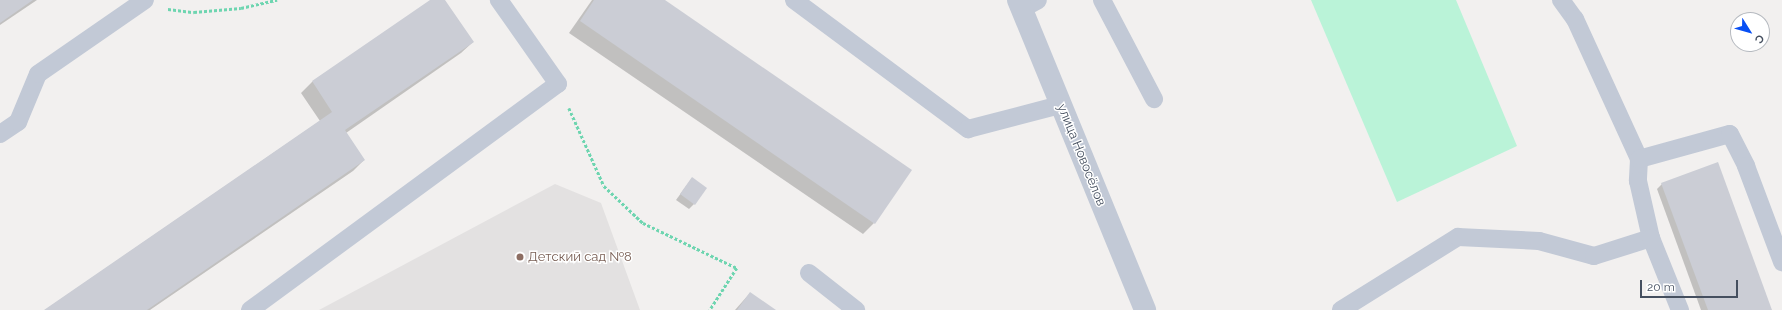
<!DOCTYPE html>
<meta charset="utf-8">
<style>
body{margin:0}
#map{position:relative;width:1782px;height:310px;overflow:hidden;background:#f2f0ef;font-family:Raleway,sans-serif}
div>[style]{position:absolute}
.education>*{inset:0;background:#e3e1e1}
.green>*{inset:0;background:#baf3d8}
.shadow>*{inset:0;background:#0003}
.building>*{inset:0;background:#cbcdd5}
.path>*{height:2.5px;margin-top:-1.25px;transform-origin:0;background:repeating-linear-gradient(90deg,#6ed5b0 0 3px,transparent 0 5px)}
.service>*{height:18px;margin:-9px;padding:0 9px;transform-origin:9px;border-radius:9px;background:#c2c9d6}
.tertiary>*{height:22px;margin:-11px;padding:0 11px;transform-origin:11px;border-radius:11px;background:#c2c9d6}
.dots>*{width:11px;height:11px;translate:-50% -50%;box-sizing:border-box;border:2px solid #fff;border-radius:50%}
span{translate:-50% -50%;white-space:nowrap;text-align:center;line-height:1.15;-webkit-text-stroke:3px #fff;paint-order:stroke}
.street-label{font-size:13px;color:#454f5f}
.education-label{font-size:13px;color:#785e54}
.left{translate:0 -50%;text-align:left}
.north{position:absolute;left:1730px;top:12px;width:40px;height:40px;box-sizing:border-box;background:#fff;border:1px solid #b5b9bf;border-radius:50%;rotate:127deg;font-size:11px;font-weight:700;line-height:16px;text-align:center;color:#454f5f}
.north::after{content:'';display:block;margin:auto;width:14px;height:18px;background:#084ff4;clip-path:polygon(50% 0,100% 100%,50% 72%,0 100%)}
.scale{position:absolute;left:1640px;top:280px;width:98px;height:18px;box-sizing:border-box;border:2px solid #454f5f;border-top:0;padding-left:5px;font-size:12px;line-height:14px;white-space:nowrap;color:#454f5f;-webkit-text-stroke:3px #fff;paint-order:stroke}
</style>
<div id="map">
<div class="education">
<div style="clip-path:polygon(555px 184px,601px 203px,640px 310px,319px 310px)"></div>
</div>
<div class="green">
<div style="clip-path:polygon(1311px 0,1456px 0,1517px 146px,1397px 202px)"></div>
</div>
<div class="shadow">
<div style="clip-path:polygon(0 0,37px 0,0 25px)"></div>
<div style="clip-path:polygon(432px 0,444px 0,473px 42px,461px 53px,346px 133px,364px 160px,353px 171px,150px 310px,45px 310px,320px 121px,301px 93px,312px 82px)"></div>
<div style="clip-path:polygon(592px 0,664px 0,874px 223px,863px 234px,569px 33px)"></div>
<div style="clip-path:polygon(692px 178px,694px 204px,689px 209px,676px 200px)"></div>
<div style="clip-path:polygon(1662px 184px,1771px 310px,1701px 310px,1657px 189px)"></div>
<div style="clip-path:polygon(750px 293px,774px 310px,735px 310px)"></div>
</div>
<div class="building">
<div style="clip-path:polygon(0 0,33px 0,0 23px)"></div>
<div style="clip-path:polygon(430px 0,445px 0,474px 42px,345px 130px,365px 160px,147px 310px,44px 310px,332px 112px,312px 81px)"></div>
<div style="clip-path:polygon(594px 0,665px 0,912px 170px,875px 224px,580px 21px)"></div>
<div style="clip-path:polygon(1718px 162px,1772px 310px,1708px 310px,1661px 183px)"></div>
<div style="clip-path:polygon(692px 177px,707px 188px,695px 205px,680px 194px)"></div>
<div style="clip-path:polygon(750px 292px,776px 310px,737px 310px)"></div>
</div>
<div class="path">
<div style="left:168px;top:9px;width:26px;rotate:7deg"></div>
<div style="left:194px;top:12px;width:47px;rotate:-4.9deg"></div>
<div style="left:241px;top:8px;width:37px;rotate:-13deg"></div>
<div style="left:569px;top:108px;width:85px;rotate:65.8deg"></div>
<div style="left:604px;top:186px;width:54px;rotate:43.5deg"></div>
<div style="left:643px;top:223px;width:104px;rotate:25.6deg"></div>
<div style="left:737px;top:268px;width:50px;rotate:122.7deg"></div>
</div>
<div class="service">
<div style="left:794px;top:0;width:217px;rotate:36.6deg"></div>
<div style="left:968px;top:129px;width:95px;rotate:-14.6deg"></div>
<div style="left:1102px;top:0;width:112px;rotate:62.3deg"></div>
<div style="left:1561px;top:0;width:24px;rotate:54deg"></div>
<div style="left:1575px;top:19px;width:154px;rotate:65.4deg"></div>
<div style="left:1639px;top:159px;width:22px;rotate:93deg"></div>
<div style="left:1638px;top:181px;width:58px;rotate:77.2deg"></div>
<div style="left:1022px;top:9px;width:18px;rotate:-29deg"></div>
<div style="left:0;top:134px;width:22px;rotate:-34deg"></div>
<div style="left:18px;top:122px;width:52px;rotate:-67.4deg"></div>
<div style="left:38px;top:74px;width:130px;rotate:-34.7deg"></div>
<div style="left:1639px;top:159px;width:94px;rotate:-15.4deg"></div>
<div style="left:1730px;top:134px;width:36px;rotate:63deg"></div>
<div style="left:1746px;top:166px;width:103px;rotate:69.4deg"></div>
<div style="left:809px;top:273px;width:60px;rotate:38.2deg"></div>
<div style="left:250px;top:310px;width:382px;rotate:-36.3deg"></div>
<div style="left:558px;top:84px;width:103px;rotate:-125.1deg"></div>
<div style="left:1341px;top:310px;width:138px;rotate:-32deg"></div>
<div style="left:1458px;top:237px;width:81px;rotate:2.8deg"></div>
<div style="left:1539px;top:241px;width:57px;rotate:15.3deg"></div>
<div style="left:1594px;top:256px;width:60px;rotate:-17.5deg"></div>
<div style="left:1651px;top:238px;width:78px;rotate:68.1deg"></div>
</div>
<div class="tertiary">
<div style="left:1018px;top:0;width:335px;rotate:67.7deg"></div>
</div>
<div class="dots">
<div style="left:520px;top:257px;background:#8d6e63"></div>
</div>
<div class="street-label">
<span style="left:1081px;top:155px;rotate:68deg">улица Новосёлов</span>
</div>
<div class="education-label">
<span class="left" style="left:528px;top:257px">Детский сад №8</span>
</div>
<div class="north">С</div>
<div class="scale">20 m</div>
</div>
